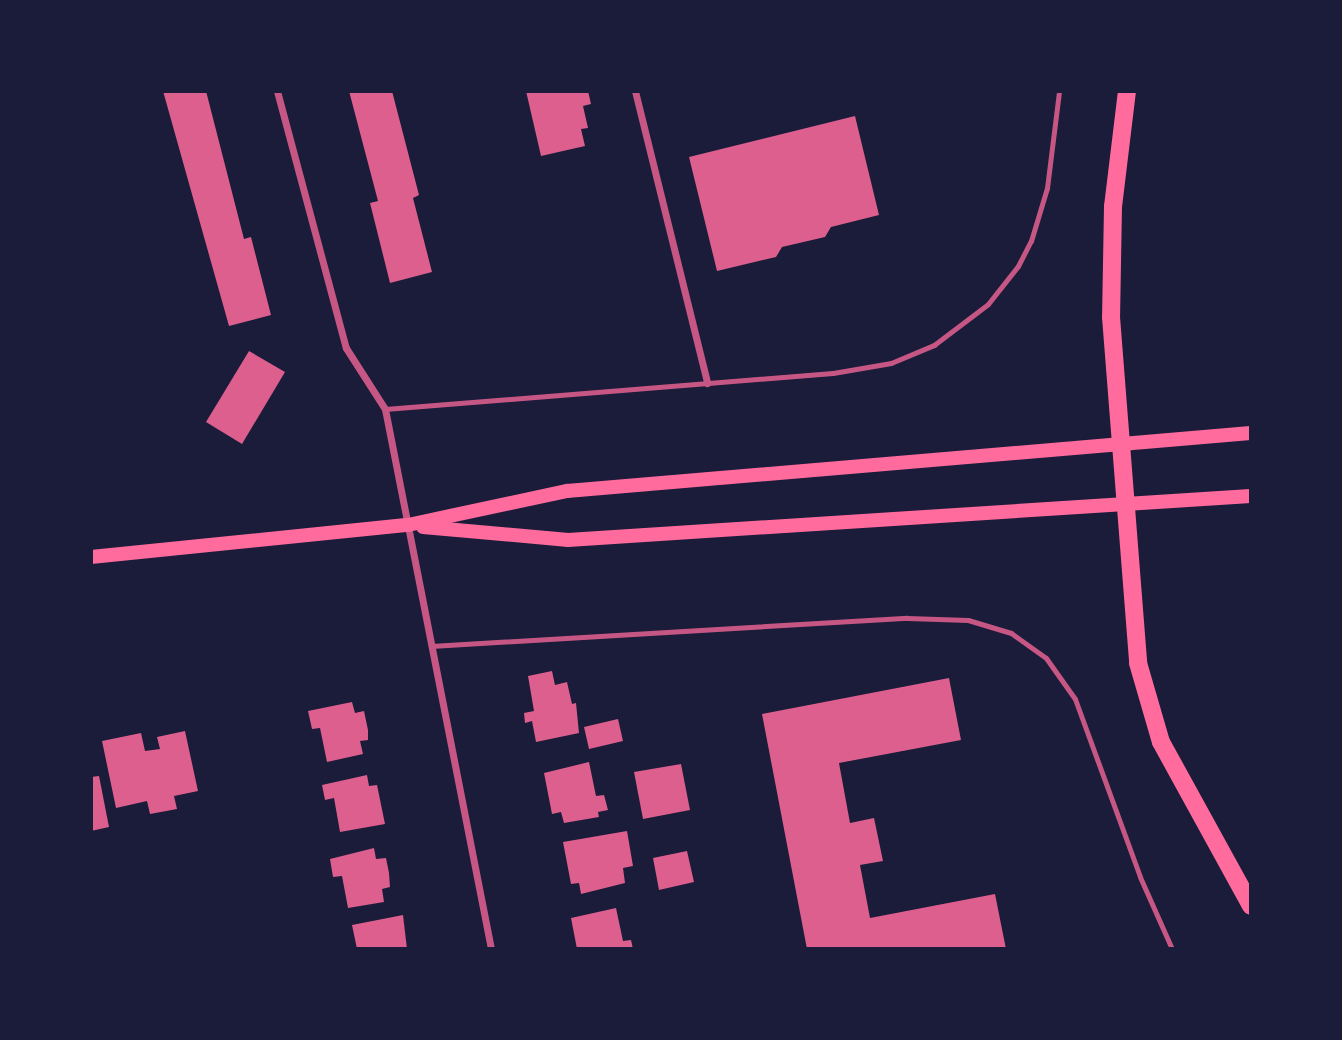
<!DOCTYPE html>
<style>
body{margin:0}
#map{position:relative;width:1342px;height:1040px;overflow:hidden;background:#1b1b3a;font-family:Raleway,sans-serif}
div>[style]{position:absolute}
.building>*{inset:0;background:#dd5f8e}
.service>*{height:5px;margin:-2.5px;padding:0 2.5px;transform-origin:2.5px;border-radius:2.5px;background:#c65784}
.minor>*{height:7px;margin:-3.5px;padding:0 3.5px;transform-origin:3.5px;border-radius:3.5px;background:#c65784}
.secondary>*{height:14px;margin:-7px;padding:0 7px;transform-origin:7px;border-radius:7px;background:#ff6b9d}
.primary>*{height:18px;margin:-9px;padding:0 9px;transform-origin:9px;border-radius:9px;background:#ff6b9d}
span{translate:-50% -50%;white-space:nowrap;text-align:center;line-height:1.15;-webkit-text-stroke:5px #1b1b3a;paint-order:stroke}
.frame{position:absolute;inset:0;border:93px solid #1b1b3a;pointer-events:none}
</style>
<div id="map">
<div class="building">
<div style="clip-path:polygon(163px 91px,206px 91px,244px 239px,251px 237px,271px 315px,229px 326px)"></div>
<div style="clip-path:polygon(349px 91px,392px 91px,419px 195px,413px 198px,432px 272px,390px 283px,370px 203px,378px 201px)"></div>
<div style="clip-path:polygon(526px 91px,588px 91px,591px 104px,583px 106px,588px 128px,581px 129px,585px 146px,541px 156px)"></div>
<div style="clip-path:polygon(855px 116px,879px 215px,831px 227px,825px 237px,782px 247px,776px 257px,717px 271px,689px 157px)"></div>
<div style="clip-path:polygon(249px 351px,285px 372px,242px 444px,206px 422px)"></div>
<div style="clip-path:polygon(552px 671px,555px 685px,567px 682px,572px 704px,576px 703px,579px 733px,536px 742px,532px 721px,525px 723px,524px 713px,534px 711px,528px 676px)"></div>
<div style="clip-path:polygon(949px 678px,961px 740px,839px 763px,850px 823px,874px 818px,883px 861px,860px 865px,870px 918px,995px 894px,1006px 949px,807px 949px,762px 714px)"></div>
<div style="clip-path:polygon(352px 702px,355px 713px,364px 711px,368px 730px,368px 740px,360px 741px,363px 754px,327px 762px,320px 728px,312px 729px,308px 711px)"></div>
<div style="clip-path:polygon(618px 719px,623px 741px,589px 749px,584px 727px)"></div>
<div style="clip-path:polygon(185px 731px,198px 791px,174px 796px,177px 809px,150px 814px,147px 801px,116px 808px,102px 741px,141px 733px,145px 751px,160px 749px,157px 737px)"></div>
<div style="clip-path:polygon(589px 762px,596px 796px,604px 795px,608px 810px,598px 812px,599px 817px,564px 823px,561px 812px,552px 814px,544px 773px)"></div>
<div style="clip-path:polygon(681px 764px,690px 810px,643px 819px,634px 772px)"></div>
<div style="clip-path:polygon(367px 775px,369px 786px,377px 785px,385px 824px,340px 832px,334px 798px,325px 800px,322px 785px)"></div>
<div style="clip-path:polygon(99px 776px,109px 827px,91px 831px,91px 777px)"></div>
<div style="clip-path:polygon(627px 831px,633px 866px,623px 868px,625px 883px,581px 894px,579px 883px,571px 884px,563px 842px)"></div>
<div style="clip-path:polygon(374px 848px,376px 859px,386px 858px,389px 873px,390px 887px,382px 889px,384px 902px,348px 908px,342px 876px,333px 877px,330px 859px)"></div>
<div style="clip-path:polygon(687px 851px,694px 882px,659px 890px,653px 858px)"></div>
<div style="clip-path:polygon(616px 908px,623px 941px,631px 940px,633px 949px,577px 949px,571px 918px)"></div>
<div style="clip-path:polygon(403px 915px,407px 949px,357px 949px,352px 925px)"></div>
</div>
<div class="service">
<div style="left:385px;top:409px;width:449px;rotate:-4.6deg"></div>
<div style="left:833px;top:373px;width:59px;rotate:-9.8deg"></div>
<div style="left:891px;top:363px;width:47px;rotate:-22.7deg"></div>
<div style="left:934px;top:345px;width:68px;rotate:-37.2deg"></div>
<div style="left:988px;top:304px;width:48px;rotate:-51.7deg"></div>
<div style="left:1018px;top:266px;width:28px;rotate:-63deg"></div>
<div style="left:1031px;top:241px;width:55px;rotate:-73.2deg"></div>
<div style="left:1047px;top:188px;width:98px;rotate:-82.9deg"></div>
<div style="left:431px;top:646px;width:477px;rotate:-3.4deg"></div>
<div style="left:907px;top:618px;width:61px;rotate:1.9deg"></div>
<div style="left:968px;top:620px;width:45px;rotate:16.8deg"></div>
<div style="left:1011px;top:633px;width:43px;rotate:35.5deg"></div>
<div style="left:1046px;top:658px;width:50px;rotate:54.7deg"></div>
<div style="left:1075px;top:699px;width:189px;rotate:69.9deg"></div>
<div style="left:1140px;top:877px;width:79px;rotate:66deg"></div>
</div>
<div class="minor">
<div style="left:277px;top:91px;width:266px;rotate:75deg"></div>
<div style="left:346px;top:348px;width:72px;rotate:57.4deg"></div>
<div style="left:385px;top:409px;width:550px;rotate:78.89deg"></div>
<div style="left:635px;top:91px;width:301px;rotate:76.1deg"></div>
</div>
<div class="secondary">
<div style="left:423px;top:527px;width:146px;rotate:5.1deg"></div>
<div style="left:568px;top:540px;width:684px;rotate:-3.69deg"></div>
<div style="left:91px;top:557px;width:319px;rotate:-5.8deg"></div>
<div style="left:408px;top:525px;width:163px;rotate:-12.1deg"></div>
<div style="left:567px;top:491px;width:686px;rotate:-4.85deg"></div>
</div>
<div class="primary">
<div style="left:1127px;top:91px;width:116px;rotate:96.9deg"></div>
<div style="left:1113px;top:206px;width:111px;rotate:91deg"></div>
<div style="left:1111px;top:317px;width:347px;rotate:85.5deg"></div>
<div style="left:1138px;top:663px;width:82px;rotate:73.8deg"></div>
<div style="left:1161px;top:742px;width:187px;rotate:61.2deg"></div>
</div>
<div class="frame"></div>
</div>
